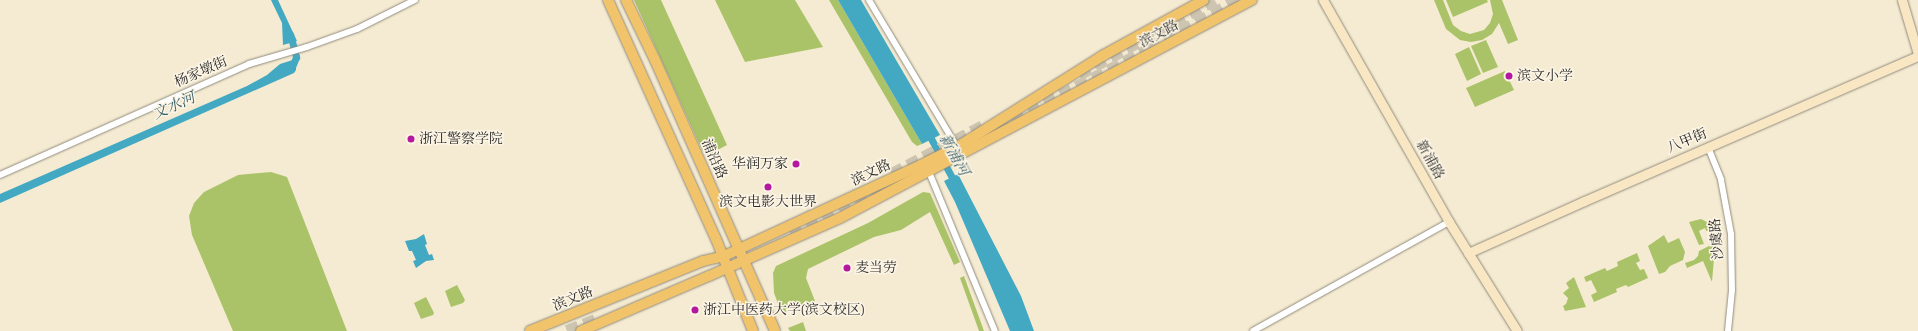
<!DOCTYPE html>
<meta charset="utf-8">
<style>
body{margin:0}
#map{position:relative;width:1918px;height:331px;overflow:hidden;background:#f5ebd2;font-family:Alegreya,"Noto Serif SC",serif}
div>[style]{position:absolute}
.green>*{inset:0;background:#abc368}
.water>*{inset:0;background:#43a9c3}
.canal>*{height:7px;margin:-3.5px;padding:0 3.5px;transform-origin:3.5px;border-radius:3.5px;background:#43a9c3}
.highway-tunnel>*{height:12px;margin-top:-6px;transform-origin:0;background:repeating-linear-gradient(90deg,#cdc5b1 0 12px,transparent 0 18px)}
.roads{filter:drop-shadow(0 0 1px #908b7e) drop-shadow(0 0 1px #908b7e)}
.street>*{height:6px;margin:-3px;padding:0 3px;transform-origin:3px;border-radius:3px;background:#fff}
.secondary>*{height:9px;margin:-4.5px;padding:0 4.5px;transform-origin:4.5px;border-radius:4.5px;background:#f9e7c3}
.primary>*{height:10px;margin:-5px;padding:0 5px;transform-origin:5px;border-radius:5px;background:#f1c36a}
.dots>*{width:11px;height:11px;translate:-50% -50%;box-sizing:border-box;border:2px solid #fcf5e5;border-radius:50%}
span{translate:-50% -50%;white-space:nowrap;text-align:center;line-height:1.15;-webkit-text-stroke:3px #fcf5e5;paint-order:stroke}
.street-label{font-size:14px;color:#2b2b2b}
.poi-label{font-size:14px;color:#2b2b2b}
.left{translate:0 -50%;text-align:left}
.right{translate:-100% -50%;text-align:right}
.water-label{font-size:15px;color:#355d68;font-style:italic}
</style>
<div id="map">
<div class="green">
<div style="clip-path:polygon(634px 0,661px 0,727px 145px,708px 155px,702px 150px)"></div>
<div style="clip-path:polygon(715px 0,795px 0,823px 47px,745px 62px)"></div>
<div style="clip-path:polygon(829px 0,838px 0,922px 144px,917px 146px,912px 142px)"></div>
<div style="clip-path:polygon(1434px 0,1443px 0,1453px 25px,1461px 31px,1470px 34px,1484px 30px,1490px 23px,1493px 14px,1490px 0,1502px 0,1518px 40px,1508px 44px,1499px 23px,1492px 34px,1482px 40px,1471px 42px,1460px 40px,1446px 29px)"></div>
<div style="clip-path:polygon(1446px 0,1487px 0,1488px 2px,1453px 17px)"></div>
<div style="clip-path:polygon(1486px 40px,1498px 67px,1483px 73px,1471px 46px)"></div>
<div style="clip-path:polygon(1469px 47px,1481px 74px,1467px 81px,1455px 54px)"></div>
<div style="clip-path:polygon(1505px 71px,1514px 90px,1475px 107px,1466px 88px)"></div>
<div style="clip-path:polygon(271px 172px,287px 177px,347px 331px,233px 331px,192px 235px,189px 216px,194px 203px,204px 192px,238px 175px)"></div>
<div style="clip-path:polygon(923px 192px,930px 193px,960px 262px,954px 265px,930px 212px,901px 230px,874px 237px,808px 269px,806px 278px,815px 301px,782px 314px,774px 293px,773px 273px,776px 266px,868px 223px)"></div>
<div style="clip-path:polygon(1701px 219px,1707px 222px,1711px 227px,1710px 230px,1706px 231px,1705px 228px,1699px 231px,1704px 244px,1699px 245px,1689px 222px)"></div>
<div style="clip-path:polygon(1664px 235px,1668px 243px,1679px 238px,1685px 252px,1683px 260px,1670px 266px,1665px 272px,1659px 274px,1648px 246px)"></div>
<div style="clip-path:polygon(1713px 244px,1715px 246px,1712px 282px,1703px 261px,1687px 268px,1685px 263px,1694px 260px,1698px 256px,1699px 251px)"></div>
<div style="clip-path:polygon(1637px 253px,1640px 261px,1636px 263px,1640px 270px,1644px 269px,1648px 278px,1628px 287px,1626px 285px,1616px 289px,1617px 292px,1594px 302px,1591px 295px,1597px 292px,1591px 280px,1586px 282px,1584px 277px,1605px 268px,1607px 271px,1618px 266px,1617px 262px)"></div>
<div style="clip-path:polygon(964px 276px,984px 331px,979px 331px,960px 278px)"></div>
<div style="clip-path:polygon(1574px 277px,1586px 307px,1565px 311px,1563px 306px,1566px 304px,1568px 298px,1563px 293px,1569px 288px,1566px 283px)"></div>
<div style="clip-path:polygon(457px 285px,465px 300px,463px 303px,451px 307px,445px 291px)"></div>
<div style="clip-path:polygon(426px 297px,434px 313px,433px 315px,421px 319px,414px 303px)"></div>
<div style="clip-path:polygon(803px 322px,806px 331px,790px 331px,788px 328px)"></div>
</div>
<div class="water">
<div style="clip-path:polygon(271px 0,278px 0,297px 41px,283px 45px,282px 23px)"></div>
<div style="clip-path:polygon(838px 0,861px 0,940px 135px,922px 144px)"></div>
<div style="clip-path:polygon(296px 59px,296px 70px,294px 73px,0 203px,0 194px,247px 86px,267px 75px,280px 64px)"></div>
<div style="clip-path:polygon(958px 174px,1021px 296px,1034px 331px,1010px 331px,955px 202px,944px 181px)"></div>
<div style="clip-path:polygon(424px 234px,427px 244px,425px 245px,429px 255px,432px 254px,434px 260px,426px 261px,416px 268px,413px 261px,416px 260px,412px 251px,409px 251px,405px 241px,416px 239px)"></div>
</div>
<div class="canal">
<div style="left:290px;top:34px;width:24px;rotate:75deg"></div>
<div style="left:296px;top:57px;width:11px;rotate:112deg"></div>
<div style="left:928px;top:133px;width:59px;rotate:61.7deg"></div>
</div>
<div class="highway-tunnel">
<div style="left:1079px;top:75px;width:155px;rotate:-28.9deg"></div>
<div style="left:981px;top:137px;width:190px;rotate:-27.6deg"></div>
<div style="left:1149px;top:49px;width:102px;rotate:-28.8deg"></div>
<div style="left:892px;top:174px;width:105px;rotate:-27.8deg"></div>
<div style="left:791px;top:235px;width:107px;rotate:-27.3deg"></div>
<div style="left:567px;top:331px;width:33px;rotate:-21deg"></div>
</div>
<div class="roads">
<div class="street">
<div style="left:869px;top:0;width:171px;rotate:59.1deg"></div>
<div style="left:1708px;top:147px;width:35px;rotate:68deg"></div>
<div style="left:1721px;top:180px;width:55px;rotate:79.5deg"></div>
<div style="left:1731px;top:234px;width:56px;rotate:89deg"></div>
<div style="left:1732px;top:290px;width:41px;rotate:95.6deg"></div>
<div style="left:929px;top:172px;width:172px;rotate:67.5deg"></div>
<div style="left:0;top:175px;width:273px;rotate:-24deg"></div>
<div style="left:249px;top:64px;width:60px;rotate:-16.3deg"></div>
<div style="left:307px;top:47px;width:53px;rotate:-19.8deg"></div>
<div style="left:357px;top:29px;width:65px;rotate:-26.6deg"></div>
<div style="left:1253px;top:331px;width:224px;rotate:-29.1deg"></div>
</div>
<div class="secondary">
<div style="left:1323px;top:0;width:255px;rotate:60.4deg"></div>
<div style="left:1449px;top:222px;width:128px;rotate:58deg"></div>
<div style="left:1902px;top:0;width:56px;rotate:73.5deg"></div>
<div style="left:1468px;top:253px;width:127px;rotate:-24.1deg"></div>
<div style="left:1584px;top:201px;width:364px;rotate:-23.5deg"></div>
</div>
<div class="primary">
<div style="left:608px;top:0;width:262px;rotate:65.7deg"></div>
<div style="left:716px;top:239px;width:99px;rotate:68.1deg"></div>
<div style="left:626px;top:0;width:67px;rotate:64.2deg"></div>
<div style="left:655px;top:60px;width:296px;rotate:66.1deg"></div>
<div style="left:530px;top:331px;width:187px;rotate:-22deg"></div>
<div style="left:703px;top:261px;width:22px;rotate:-13deg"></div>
<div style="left:724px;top:256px;width:217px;rotate:-24.8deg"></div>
<div style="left:921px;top:165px;width:40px;rotate:-26.6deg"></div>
<div style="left:957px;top:147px;width:171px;rotate:-32.1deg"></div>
<div style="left:1102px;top:56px;width:116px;rotate:-28.8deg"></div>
<div style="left:581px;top:331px;width:139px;rotate:-23.3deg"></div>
<div style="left:709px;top:276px;width:143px;rotate:-23.9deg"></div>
<div style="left:840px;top:218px;width:466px;rotate:-27.9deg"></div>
</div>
</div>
<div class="dots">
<div style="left:1509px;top:76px;background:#b5179e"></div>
<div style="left:411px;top:139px;background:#b5179e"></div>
<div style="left:796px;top:164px;background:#b5179e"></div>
<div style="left:768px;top:187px;background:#b5179e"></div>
<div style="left:847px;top:268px;background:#b5179e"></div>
<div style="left:695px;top:310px;background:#b5179e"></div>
</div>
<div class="street-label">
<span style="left:1159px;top:34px;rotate:-28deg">滨文路</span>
<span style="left:201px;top:72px;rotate:-24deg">杨家墩街</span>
<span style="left:1687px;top:141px;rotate:-23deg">八甲街</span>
<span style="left:714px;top:159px;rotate:66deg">浦沿路</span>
<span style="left:1430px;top:160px;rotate:61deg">新浦路</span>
<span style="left:871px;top:173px;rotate:-25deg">滨文路</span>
<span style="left:1717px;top:239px;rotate:-95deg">沙虞路</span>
<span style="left:573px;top:299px;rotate:-22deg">滨文路</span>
</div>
<div class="poi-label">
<span class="left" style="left:1517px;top:76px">滨文小学</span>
<span class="left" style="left:419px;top:139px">浙江警察学院</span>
<span class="right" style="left:788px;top:164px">华润万家</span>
<span style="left:768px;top:202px">滨文电影大世界</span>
<span class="left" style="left:855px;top:268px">麦当劳</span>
<span class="left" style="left:703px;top:310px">浙江中医药大学(滨文校区)</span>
</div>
<div class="water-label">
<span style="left:174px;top:106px;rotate:-24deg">文水河</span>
<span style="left:954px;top:155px;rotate:61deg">新浦河</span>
</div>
</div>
